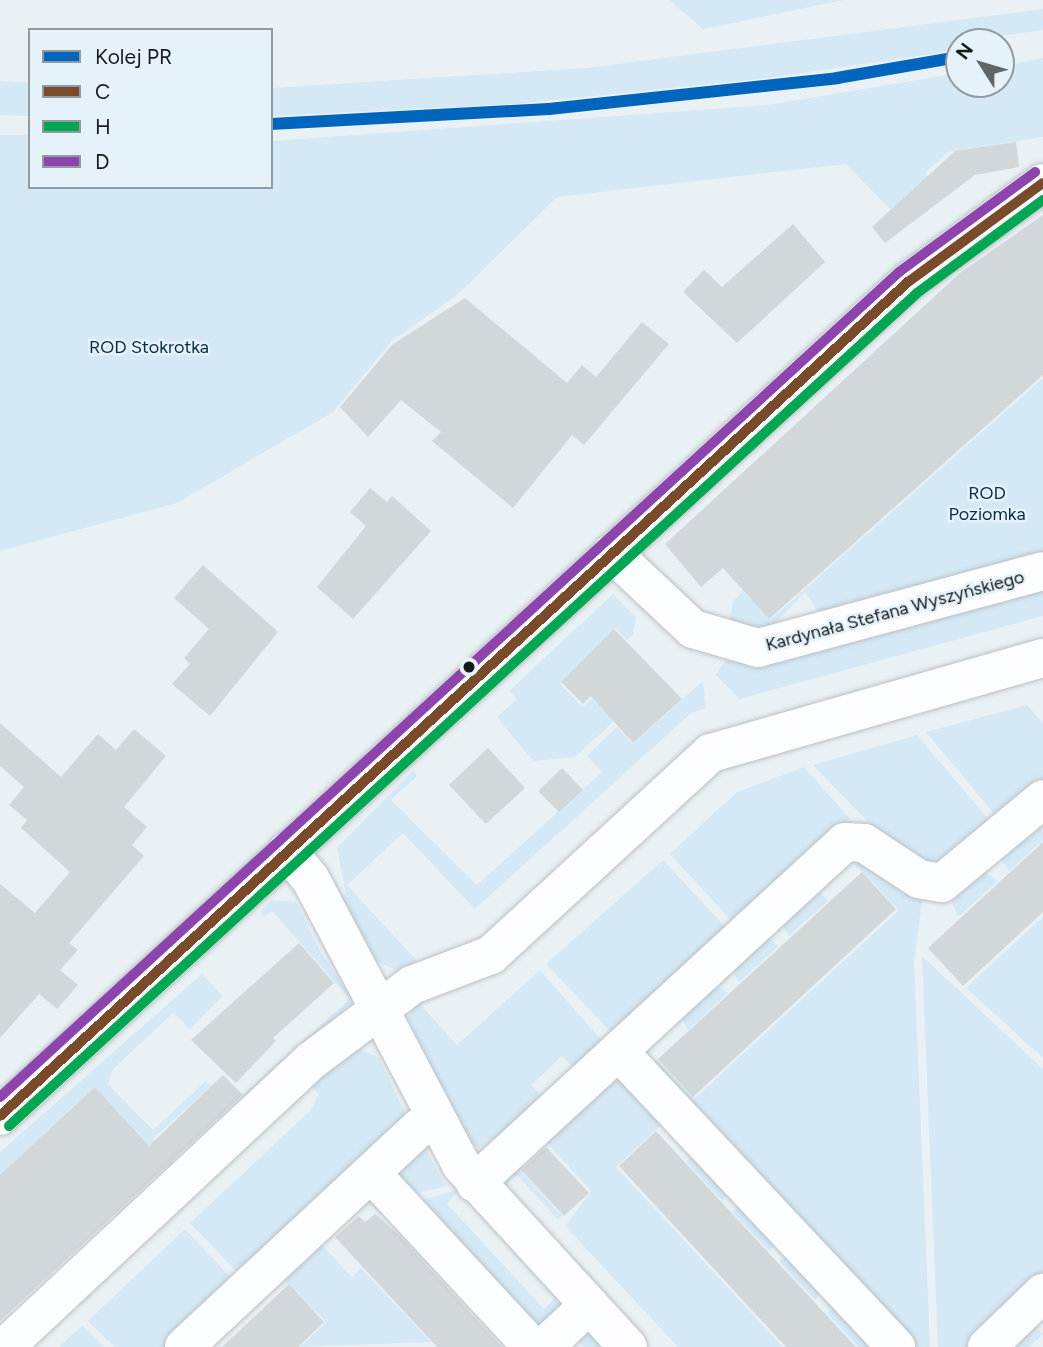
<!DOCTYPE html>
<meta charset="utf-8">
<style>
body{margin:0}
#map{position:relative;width:1043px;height:1347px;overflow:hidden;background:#eaf1f5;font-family:Figtree,sans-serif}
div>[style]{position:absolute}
.green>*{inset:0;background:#d5e8f5}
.building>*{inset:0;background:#d2d7da}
.roads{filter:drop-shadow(0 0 2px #bbc0c3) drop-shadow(0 0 2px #bbc0c3)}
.minor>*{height:38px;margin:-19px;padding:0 19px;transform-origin:19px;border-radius:19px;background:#fcfdfe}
.bus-1>*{height:10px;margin:-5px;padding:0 5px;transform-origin:5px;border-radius:5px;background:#7a4b2a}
.bus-2>*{height:10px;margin:-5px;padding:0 5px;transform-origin:5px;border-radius:5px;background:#00a651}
.bus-3>*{height:10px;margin:-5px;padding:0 5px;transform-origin:5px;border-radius:5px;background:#8e44ad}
.rail-1>*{height:12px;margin:-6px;padding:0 6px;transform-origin:6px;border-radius:6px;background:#0065bd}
.dots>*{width:19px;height:19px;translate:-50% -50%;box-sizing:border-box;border:4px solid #e6f2f9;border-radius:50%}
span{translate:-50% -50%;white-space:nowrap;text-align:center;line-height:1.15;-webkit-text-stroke:5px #e6f2f9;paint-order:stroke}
.park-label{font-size:18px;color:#072e43}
.street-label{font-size:18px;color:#15191b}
.legend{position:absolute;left:28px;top:28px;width:245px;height:161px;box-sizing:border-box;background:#e6f2f9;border:2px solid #929ba0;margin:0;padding:9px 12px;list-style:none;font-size:21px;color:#15191b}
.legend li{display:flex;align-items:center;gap:14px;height:35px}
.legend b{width:35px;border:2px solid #929ba0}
.north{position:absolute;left:945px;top:28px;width:70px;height:70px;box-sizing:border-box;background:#e6f2f9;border:2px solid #929ba0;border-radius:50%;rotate:307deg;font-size:19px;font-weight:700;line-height:28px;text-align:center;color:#15191b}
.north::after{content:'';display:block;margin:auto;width:24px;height:32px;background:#606567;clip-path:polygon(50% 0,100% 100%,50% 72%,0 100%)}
</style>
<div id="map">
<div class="green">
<div style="clip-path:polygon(669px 0,844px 0,703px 29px)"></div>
<div style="clip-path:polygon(1043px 9px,1043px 30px,959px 42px,959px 49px,945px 52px,768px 78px,515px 104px,271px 116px,271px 88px,586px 68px)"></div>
<div style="clip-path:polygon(1043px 58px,1043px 137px,948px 152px,925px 173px,931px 181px,891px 210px,846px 164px,557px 197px,457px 295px,392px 341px,333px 412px,177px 503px,0 551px,0 135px,30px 135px,30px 187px,271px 187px,271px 141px,767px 105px,959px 73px,959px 84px,1001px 84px,1001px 66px)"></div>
<div style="clip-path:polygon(0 81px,30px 83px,30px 116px,0 115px)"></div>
<div style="clip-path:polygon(1043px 378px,1043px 554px,821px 616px,805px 592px,769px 630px,729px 628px,733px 601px,743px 591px,770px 620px)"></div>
<div style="clip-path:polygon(1043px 587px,1043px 616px,739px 699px,716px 675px,726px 660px,738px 662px)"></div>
<div style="clip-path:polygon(613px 594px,636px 617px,633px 635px,627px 640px,615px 628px,560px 684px,583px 707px,613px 677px,636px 701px,575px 757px,533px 761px,497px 717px,517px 699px,509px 691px)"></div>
<div style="clip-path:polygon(703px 681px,706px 708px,690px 714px,475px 909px,403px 833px,347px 885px,417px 961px,396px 970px,370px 958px,340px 897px,346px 894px,337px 847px,413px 771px,417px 776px,391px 800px,477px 885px,602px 772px,587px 756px,617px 727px,633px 744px)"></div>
<div style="clip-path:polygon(1027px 705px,1043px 723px,1043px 784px,1001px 822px,926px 732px)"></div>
<div style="clip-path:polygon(917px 735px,995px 827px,953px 864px,906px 861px,813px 765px)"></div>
<div style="clip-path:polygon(804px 767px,853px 822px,738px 928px,670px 854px,737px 792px)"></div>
<div style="clip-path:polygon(1030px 821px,1043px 831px,1043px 840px,1009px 871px,996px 852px)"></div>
<div style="clip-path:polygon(845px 854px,901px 877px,922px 901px,914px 963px,930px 1347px,904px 1347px,648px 1069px,657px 1060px,694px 1099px,899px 910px)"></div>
<div style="clip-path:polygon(663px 860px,731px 933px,613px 1034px,546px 964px)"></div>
<div style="clip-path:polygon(979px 868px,998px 881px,958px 917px,949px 895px)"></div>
<div style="clip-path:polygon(810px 886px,829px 900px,789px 936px,778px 916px)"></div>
<div style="clip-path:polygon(272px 900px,296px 902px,321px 952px,352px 999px,352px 1003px,335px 1017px,339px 1024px,248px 1101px,243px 1095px,350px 999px,272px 911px,264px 917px,260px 912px)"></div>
<div style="clip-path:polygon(1043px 917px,1043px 1058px,966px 988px)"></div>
<div style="clip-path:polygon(760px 932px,779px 946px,739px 982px,728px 962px)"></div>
<div style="clip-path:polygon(922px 956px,1043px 1069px,1043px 1284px,975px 1347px,938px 1347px)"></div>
<div style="clip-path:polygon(540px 970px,604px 1043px,581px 1076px,562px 1056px,531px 1085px,550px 1104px,479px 1148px,467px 1141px,408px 1018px,418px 1002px,457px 1045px)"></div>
<div style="clip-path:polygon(202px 974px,223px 996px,190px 1029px,173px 1013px,113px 1069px,108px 1084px,153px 1130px,206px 1081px,211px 1086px,153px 1139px,174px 1161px,168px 1167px,95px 1087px,0 1175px,0 1152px)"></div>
<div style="clip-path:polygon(708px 980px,728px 993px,688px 1030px,677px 1009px)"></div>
<div style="clip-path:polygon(355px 1047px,379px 1058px,409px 1121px,245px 1280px,190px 1223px,310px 1111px,319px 1094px,309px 1084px)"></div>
<div style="clip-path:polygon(617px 1079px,670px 1117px,616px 1167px,783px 1347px,678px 1347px,565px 1226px,591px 1191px,540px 1135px,602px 1082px)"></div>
<div style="clip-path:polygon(421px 1141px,446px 1186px,414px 1194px,388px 1172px)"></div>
<div style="clip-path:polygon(692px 1157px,730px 1192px,722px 1201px,686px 1162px)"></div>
<div style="clip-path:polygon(512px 1161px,562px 1216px,558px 1220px,517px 1175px,502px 1189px,503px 1170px)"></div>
<div style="clip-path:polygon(460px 1189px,447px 1204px,544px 1309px,556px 1297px,558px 1308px,544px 1335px,420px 1201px)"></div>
<div style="clip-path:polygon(742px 1203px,780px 1236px,769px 1251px,732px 1212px)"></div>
<div style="clip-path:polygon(185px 1229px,239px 1286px,174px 1347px,115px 1347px,88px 1321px)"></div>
<div style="clip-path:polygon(320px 1243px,352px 1277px,361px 1268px,431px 1342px,300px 1347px,326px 1322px,277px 1272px)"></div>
<div style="clip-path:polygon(790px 1253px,824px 1288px,815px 1300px,779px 1262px)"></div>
<div style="clip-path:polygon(838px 1303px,875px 1335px,868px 1347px,858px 1347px,827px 1313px)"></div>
<div style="clip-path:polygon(1034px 1324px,1043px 1334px,1029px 1347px,996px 1347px)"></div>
<div style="clip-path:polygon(83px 1326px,104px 1347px,59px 1347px,77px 1330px)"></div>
<div style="clip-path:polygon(583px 1327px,604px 1347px,584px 1347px,577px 1339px)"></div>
</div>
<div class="building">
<div style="clip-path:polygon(1016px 142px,1019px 167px,975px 175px,885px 243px,872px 227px,955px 151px)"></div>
<div style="clip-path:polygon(1043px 215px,1043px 375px,769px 619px,723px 568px,701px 587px,665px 544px,960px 273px)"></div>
<div style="clip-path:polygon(793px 224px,825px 262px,737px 343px,683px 292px,704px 270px,722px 287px)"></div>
<div style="clip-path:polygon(465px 298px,567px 383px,582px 365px,596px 377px,642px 322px,669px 344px,584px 445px,572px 435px,513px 508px,432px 441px,441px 432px,401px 400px,368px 437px,340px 407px,393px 344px)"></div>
<div style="clip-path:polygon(370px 488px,387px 502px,392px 496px,431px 531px,353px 619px,317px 587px,366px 526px,350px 512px)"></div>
<div style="clip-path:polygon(203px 565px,278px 632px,210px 716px,172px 684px,190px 664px,184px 658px,209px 629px,174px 598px)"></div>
<div style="clip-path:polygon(614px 629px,682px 699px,633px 743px,591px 696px,583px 704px,561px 682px)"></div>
<div style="clip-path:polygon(0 723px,61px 777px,98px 734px,116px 750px,134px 729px,166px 756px,124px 807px,147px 827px,132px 845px,144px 856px,69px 943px,78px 950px,60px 970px,78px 985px,57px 1009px,39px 994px,0 1038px,0 884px,35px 913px,70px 872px,21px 828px,27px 820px,9px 805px,24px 787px,0 766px)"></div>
<div style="clip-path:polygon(488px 748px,525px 788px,486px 824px,449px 785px)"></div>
<div style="clip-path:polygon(562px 768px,583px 790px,559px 812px,538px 791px)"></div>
<div style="clip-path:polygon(1043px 842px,1043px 912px,963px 986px,928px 948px)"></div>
<div style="clip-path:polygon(862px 872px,896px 909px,693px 1097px,658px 1059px)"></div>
<div style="clip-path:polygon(299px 943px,334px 983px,273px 1038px,276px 1041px,236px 1083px,191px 1040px)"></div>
<div style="clip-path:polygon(223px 1075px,243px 1095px,0 1321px,0 1175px,95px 1087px,149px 1146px)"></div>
<div style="clip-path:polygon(656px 1131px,726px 1207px,856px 1347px,786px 1347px,619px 1166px)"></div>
<div style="clip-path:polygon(546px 1147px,589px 1193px,564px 1216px,521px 1170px)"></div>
<div style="clip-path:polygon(375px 1214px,398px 1234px,502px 1347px,437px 1347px,335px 1237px,359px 1216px,365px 1222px)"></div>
<div style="clip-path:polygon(289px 1284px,324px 1322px,298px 1347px,222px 1347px)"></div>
</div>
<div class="roads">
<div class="minor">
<div style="left:612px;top:553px;width:111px;rotate:43.2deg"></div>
<div style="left:693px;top:629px;width:68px;rotate:16.3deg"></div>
<div style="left:758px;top:648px;width:295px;rotate:-15.1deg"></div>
<div style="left:287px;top:851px;width:35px;rotate:50deg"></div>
<div style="left:310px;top:878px;width:324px;rotate:62.2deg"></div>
<div style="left:461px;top:1165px;width:247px;rotate:47.5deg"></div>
<div style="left:619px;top:1052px;width:405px;rotate:46.8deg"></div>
<div style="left:0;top:1116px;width:1233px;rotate:-42.57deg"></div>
<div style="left:908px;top:282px;width:167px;rotate:-36.3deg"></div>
<div style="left:371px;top:1173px;width:237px;rotate:47.2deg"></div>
<div style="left:475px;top:1183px;width:503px;rotate:-42.66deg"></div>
<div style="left:845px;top:842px;width:19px;rotate:3deg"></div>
<div style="left:864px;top:843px;width:66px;rotate:33.2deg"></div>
<div style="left:919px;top:879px;width:23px;rotate:10deg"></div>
<div style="left:942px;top:883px;width:131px;rotate:-39.7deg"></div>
<div style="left:5px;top:1347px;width:420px;rotate:-43.1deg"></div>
<div style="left:312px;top:1060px;width:125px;rotate:-36.9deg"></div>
<div style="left:412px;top:985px;width:85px;rotate:-20.8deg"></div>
<div style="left:491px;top:955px;width:299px;rotate:-42.6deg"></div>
<div style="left:711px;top:753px;width:345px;rotate:-16deg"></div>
<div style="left:184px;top:1347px;width:321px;rotate:-43deg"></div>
<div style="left:419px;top:1128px;width:18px;rotate:-27deg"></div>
<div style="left:544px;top:1347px;width:62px;rotate:-43deg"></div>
<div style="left:987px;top:1347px;width:78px;rotate:-44deg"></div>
</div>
</div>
<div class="bus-1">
<div style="left:0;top:1116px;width:1233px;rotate:-42.57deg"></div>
<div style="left:908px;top:282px;width:167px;rotate:-36.3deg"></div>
</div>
<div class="bus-2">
<div style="left:9px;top:1126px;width:1232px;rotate:-42.53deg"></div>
<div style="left:917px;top:293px;width:157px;rotate:-36.4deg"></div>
</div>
<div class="bus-3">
<div style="left:0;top:1097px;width:1220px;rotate:-42.54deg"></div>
<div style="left:899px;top:272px;width:169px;rotate:-36.3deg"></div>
</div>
<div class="rail-1">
<div style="left:271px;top:124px;width:278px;rotate:-3.1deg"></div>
<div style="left:549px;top:109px;width:290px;rotate:-6.1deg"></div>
<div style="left:837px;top:78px;width:124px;rotate:-9.8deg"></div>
</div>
<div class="dots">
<div style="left:469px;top:667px;background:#15191b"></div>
</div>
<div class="park-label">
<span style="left:149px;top:347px">ROD Stokrotka</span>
<span style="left:987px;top:504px">ROD<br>Poziomka</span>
</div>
<div class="street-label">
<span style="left:895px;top:611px;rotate:-15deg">Kardynała Stefana Wyszyńskiego</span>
</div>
<ul class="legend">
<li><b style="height:9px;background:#0065bd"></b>Kolej PR</li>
<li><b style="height:9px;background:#7a4b2a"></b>C</li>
<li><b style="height:9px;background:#00a651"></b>H</li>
<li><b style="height:9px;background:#8e44ad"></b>D</li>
</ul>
<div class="north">N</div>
</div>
